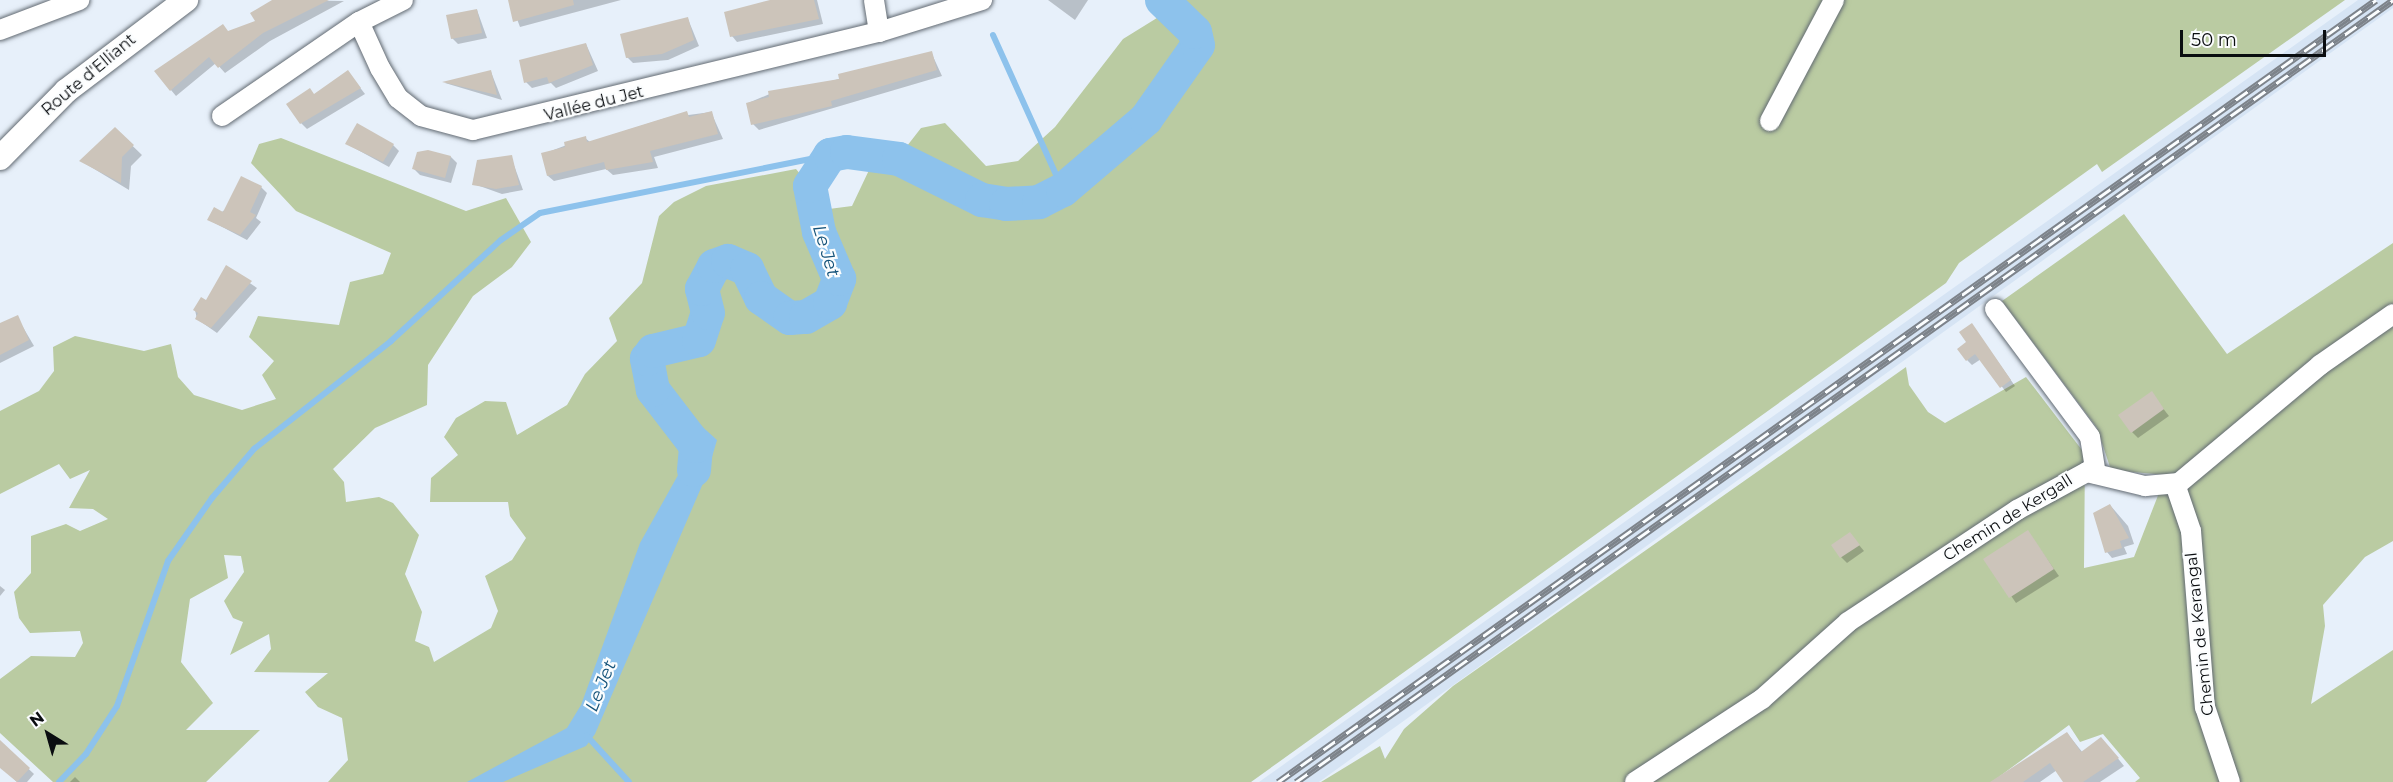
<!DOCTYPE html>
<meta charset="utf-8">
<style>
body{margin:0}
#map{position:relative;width:2393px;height:782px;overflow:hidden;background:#e7f0fa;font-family:Montserrat,sans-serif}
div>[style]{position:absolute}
.built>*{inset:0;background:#d6e4f4}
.green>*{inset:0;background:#bacba2}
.water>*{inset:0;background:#8dc2ec}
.shadow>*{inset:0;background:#0003}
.stream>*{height:6px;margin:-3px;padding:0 3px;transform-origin:3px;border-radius:3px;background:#8dc2ec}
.river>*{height:34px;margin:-17px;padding:0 17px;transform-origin:17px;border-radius:17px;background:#8dc2ec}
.building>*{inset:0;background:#ccc4ba}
.roads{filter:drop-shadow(0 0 2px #626a72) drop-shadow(0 0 2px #626a72)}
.minor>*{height:20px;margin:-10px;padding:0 10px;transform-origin:10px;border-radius:10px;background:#fff}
.tertiary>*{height:24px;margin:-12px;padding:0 12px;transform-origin:12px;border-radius:12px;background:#fff}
.rail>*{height:7px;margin-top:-3.5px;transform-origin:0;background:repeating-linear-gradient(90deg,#fbfdfe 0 14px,#7d838a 0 28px);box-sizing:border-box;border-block:2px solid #7d838a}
span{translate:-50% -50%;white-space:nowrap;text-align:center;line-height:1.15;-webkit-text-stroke:4.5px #fbfdfe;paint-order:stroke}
.street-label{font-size:16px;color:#0a0d10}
.water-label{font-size:18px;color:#145279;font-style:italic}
.north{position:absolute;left:18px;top:704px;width:60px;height:60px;-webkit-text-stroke:4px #fbfdfe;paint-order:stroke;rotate:323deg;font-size:16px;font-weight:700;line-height:24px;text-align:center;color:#0a0d10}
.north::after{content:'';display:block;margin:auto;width:21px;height:27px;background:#0a0d10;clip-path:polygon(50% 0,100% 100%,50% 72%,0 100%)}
.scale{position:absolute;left:2180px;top:30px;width:146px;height:27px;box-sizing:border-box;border:3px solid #0a0d10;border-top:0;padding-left:8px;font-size:18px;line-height:21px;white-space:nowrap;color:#0a0d10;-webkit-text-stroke:4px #fbfdfe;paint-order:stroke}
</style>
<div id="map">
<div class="built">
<div style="clip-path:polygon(2358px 0,2393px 0,2393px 8px,1319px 782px,1259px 782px)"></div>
</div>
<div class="green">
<div style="clip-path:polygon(1186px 0,2345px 0,2102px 172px,2097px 164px,1959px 263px,1946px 283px,1251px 782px,328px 782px,348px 760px,342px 718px,318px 707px,305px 692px,328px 673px,254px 672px,271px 649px,269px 634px,230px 655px,243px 622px,233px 618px,224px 601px,244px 572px,241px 556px,224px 555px,228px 578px,190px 599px,181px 662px,213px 703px,186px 730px,260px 730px,206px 782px,53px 782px,0 733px,0 679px,31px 656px,75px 657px,83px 643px,80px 631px,30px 633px,19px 618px,14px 592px,31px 573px,31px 536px,66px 524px,80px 531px,108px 519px,93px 509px,69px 508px,90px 470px,70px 479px,59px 464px,0 494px,0 411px,39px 391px,54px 371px,53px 347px,75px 336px,144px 351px,171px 344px,178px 377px,194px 395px,242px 410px,276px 399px,262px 375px,274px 361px,249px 337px,258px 316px,339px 325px,350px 282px,383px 274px,391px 253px,296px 211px,251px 163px,259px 144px,281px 138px,466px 211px,506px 198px,531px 242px,512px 267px,473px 296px,428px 365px,427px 405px,375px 428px,333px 469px,344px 482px,346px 502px,379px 497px,393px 503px,419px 535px,405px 574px,422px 612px,415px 641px,429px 647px,434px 662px,491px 628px,498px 611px,485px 576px,512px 560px,526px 538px,510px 516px,508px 502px,430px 502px,431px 478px,458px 455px,444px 437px,456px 418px,485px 401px,506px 402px,517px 435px,567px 405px,585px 374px,617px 341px,609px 318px,642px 283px,659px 216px,674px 202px,706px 186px,796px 169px,829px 209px,852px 206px,870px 168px,886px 173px,921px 128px,945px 123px,986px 166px,1018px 161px,1055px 127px,1123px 39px)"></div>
<div style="clip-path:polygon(2124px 214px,2227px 354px,2393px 243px,2393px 541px,2365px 557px,2323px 605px,2325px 626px,2311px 704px,2393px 650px,2393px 782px,2135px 782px,2140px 778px,2103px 734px,2080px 742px,2069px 725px,1992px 782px,1321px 782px,1380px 746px,1385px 759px,1404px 729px,1453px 686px,1906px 367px,1909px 385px,1928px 412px,1945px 423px,2026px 377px,2085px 454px,2084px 568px,2134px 557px,2166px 475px,2111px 470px,2097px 428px,2002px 301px)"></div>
</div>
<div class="water">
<div style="clip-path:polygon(696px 421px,717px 440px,707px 474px,595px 734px,586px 746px,503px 782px,467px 782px,567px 728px,581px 705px,640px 543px,682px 468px,683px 445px,676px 434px)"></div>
</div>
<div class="shadow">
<div style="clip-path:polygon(275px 0,344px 1px,270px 41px,225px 73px,216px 63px,176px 96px,156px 72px,257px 21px)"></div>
<div style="clip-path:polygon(510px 0,621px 0,520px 27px)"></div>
<div style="clip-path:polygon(776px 0,817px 0,823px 24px,737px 42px,732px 36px)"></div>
<div style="clip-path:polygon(1048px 0,1088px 0,1075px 20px)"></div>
<div style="clip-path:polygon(477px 10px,487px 38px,458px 44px,452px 38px)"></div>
<div style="clip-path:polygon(688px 19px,699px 46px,668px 60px,633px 63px,627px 57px)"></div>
<div style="clip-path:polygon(586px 44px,598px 71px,556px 88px,551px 83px,532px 88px,526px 82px)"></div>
<div style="clip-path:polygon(931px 52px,942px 76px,759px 130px,753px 124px,748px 103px,779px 90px,794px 92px)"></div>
<div style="clip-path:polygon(348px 72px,365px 94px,307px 129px,301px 123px,315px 95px)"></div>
<div style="clip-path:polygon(491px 72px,502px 100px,445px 83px)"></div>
<div style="clip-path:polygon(711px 112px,723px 139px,654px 157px,658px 168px,613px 175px,606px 169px,554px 181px,548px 176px,543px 154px,585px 138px,590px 142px,666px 118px)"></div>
<div style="clip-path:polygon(115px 129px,142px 155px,131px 166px,129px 190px,81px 161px)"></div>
<div style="clip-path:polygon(347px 144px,393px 145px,399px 151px,389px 167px)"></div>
<div style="clip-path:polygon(418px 154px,451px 157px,457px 163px,451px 183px,420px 175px,414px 169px)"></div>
<div style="clip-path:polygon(511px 157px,523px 190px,502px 194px,474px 184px)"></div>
<div style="clip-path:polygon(261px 187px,267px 193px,256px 218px,261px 222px,247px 240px,209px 220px)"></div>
<div style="clip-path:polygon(226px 267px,257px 288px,217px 333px,197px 319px,195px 310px,207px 302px)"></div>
<div style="clip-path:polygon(17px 317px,34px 346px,0 363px,0 325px)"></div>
<div style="clip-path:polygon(1972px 325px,2015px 386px,2006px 392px,1981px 359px,1972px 365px,1967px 360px)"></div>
<div style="clip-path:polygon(2151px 393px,2169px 416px,2138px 438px,2132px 432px)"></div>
<div style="clip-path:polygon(2110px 505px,2128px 526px,2134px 544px,2124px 547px,2127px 554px,2112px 558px,2107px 552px)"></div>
<div style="clip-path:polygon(2028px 532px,2059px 576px,2016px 603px,1986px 559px)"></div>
<div style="clip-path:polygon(1850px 534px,1864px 551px,1847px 563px,1841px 557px)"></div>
<div style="clip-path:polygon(0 586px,5px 590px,0 596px)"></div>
<div style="clip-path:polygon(2067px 733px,2083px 753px,2108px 746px,2124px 766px,2100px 782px,2065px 782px,2057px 770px,2040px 782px,1998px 782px)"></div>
<div style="clip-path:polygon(0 742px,34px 774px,27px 782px,17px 782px,0 766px)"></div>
<div style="clip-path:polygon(75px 777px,80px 782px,70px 782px)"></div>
</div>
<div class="stream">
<div style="left:993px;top:35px;width:170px;rotate:65.7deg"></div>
<div style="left:587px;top:736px;width:62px;rotate:47.6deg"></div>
<div style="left:59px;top:782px;width:39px;rotate:-46deg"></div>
<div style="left:86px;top:754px;width:57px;rotate:-57.1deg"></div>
<div style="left:117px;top:706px;width:154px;rotate:-70.6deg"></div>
<div style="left:168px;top:561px;width:77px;rotate:-55.1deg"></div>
<div style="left:212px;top:498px;width:65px;rotate:-49.4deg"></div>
<div style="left:254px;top:449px;width:174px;rotate:-38.2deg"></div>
<div style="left:391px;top:341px;width:149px;rotate:-42.6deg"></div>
<div style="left:501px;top:240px;width:47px;rotate:-34.7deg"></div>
<div style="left:540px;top:213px;width:296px;rotate:-11.3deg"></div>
</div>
<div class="river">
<div style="left:694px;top:470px;width:24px;rotate:-85deg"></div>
<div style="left:696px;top:446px;width:71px;rotate:-127.5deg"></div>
<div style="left:653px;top:390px;width:32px;rotate:-101deg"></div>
<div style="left:647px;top:359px;width:10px;rotate:-53deg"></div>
<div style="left:653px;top:351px;width:47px;rotate:-13.4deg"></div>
<div style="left:699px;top:340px;width:28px;rotate:-72deg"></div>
<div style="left:708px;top:313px;width:25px;rotate:-104deg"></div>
<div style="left:702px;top:289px;width:26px;rotate:-62deg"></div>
<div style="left:714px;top:266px;width:15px;rotate:-20deg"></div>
<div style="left:728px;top:261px;width:21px;rotate:23deg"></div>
<div style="left:747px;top:269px;width:32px;rotate:64deg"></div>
<div style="left:761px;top:298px;width:35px;rotate:35deg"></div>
<div style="left:790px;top:318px;width:16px;rotate:-4deg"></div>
<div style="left:806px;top:317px;width:28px;rotate:-30deg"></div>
<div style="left:830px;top:303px;width:26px;rotate:-69deg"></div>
<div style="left:839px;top:279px;width:51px;rotate:-113.1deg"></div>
<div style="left:819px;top:232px;width:47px;rotate:-101.1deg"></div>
<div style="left:810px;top:186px;width:37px;rotate:-57deg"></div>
<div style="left:830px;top:155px;width:17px;rotate:-10deg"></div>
<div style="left:847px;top:152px;width:52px;rotate:7.7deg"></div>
<div style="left:899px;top:159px;width:93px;rotate:26.3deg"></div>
<div style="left:982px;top:200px;width:24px;rotate:9deg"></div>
<div style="left:1006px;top:204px;width:33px;rotate:-3deg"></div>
<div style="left:1039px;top:202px;width:27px;rotate:-27deg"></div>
<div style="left:1063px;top:190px;width:109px;rotate:-40.5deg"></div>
<div style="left:1146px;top:119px;width:90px;rotate:-54.9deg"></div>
<div style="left:1198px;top:45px;width:13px;rotate:-103deg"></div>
<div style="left:1195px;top:32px;width:46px;rotate:-135.9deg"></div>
</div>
<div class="building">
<div style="clip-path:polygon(272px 0,329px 0,263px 33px,218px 68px,209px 57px,170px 91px,154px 71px,223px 24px,228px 31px,255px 21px,250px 13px)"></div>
<div style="clip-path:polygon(508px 0,573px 0,574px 5px,513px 22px)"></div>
<div style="clip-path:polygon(770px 0,814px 0,819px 19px,730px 37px,724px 12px)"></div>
<div style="clip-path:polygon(477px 9px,482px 33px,451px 39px,446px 15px)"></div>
<div style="clip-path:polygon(688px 17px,694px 40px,662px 54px,626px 58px,620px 34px)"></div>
<div style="clip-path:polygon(586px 43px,593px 65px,549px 83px,547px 77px,524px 83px,519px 60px)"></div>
<div style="clip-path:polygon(932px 51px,937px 70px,831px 101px,832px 106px,751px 125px,746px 103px,769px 97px,768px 91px,839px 79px,838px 74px)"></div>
<div style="clip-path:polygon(348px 70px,361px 88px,300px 124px,286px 104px,310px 88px,314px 94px)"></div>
<div style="clip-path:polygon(491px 70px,497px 95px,442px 82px)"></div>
<div style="clip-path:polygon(687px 111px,689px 117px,712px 111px,718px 134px,650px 151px,653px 162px,606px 170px,604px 162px,547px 176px,541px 153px,565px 147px,564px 142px,586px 136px,587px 142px)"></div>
<div style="clip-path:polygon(357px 123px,394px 144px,383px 162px,345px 144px)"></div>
<div style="clip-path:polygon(115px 127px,134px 145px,122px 157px,121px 183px,79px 161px)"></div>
<div style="clip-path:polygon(428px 150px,451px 156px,445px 178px,412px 169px,417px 152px)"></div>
<div style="clip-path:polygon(512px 155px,519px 185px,496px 189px,472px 185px,477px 160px)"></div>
<div style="clip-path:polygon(241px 176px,262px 186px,250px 212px,256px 215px,240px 235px,207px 220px,214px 207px,223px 212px)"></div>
<div style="clip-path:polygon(226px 265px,252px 281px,211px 328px,195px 319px,198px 313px,193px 310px,201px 297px,206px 300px)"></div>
<div style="clip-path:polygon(18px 315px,29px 340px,0 355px,0 323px)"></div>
<div style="clip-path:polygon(1972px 323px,2011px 380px,2000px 388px,1975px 354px,1966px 361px,1957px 349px,1966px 342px,1959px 332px)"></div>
<div style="clip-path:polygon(2152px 391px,2164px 409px,2131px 433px,2118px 415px)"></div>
<div style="clip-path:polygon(2110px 504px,2129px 538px,2120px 541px,2122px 548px,2105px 553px,2093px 513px)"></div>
<div style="clip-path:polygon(2028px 530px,2054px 569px,2009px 598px,1983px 559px)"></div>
<div style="clip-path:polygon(1850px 532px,1860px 545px,1840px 558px,1831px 545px)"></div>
<div style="clip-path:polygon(2067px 732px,2081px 752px,2101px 737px,2119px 758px,2083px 782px,2063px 782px,2050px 763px,2023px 782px,1990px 782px)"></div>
<div style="clip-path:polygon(0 740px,30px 768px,17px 782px,0 768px)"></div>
</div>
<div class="roads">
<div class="minor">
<div style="left:403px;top:0;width:49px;rotate:153.4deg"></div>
<div style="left:359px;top:22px;width:51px;rotate:65.5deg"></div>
<div style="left:380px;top:68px;width:35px;rotate:59deg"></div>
<div style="left:398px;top:98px;width:29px;rotate:38deg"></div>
<div style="left:421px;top:116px;width:54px;rotate:15.1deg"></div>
<div style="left:473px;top:130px;width:418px;rotate:-13.6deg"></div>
<div style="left:879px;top:32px;width:32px;rotate:-99deg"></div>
<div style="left:0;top:30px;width:85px;rotate:-20.8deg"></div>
<div style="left:879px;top:32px;width:108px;rotate:-17.3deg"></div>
<div style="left:222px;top:116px;width:166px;rotate:-34.5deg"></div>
<div style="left:1770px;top:121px;width:137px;rotate:-62.1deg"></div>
<div style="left:1995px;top:309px;width:159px;rotate:53.4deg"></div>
<div style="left:2090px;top:437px;width:37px;rotate:81deg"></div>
<div style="left:2175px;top:484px;width:50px;rotate:71.2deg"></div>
<div style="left:2191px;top:531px;width:177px;rotate:85.5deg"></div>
<div style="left:2205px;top:707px;width:79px;rotate:71.6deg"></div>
<div style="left:1635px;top:782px;width:152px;rotate:-33.2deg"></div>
<div style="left:1762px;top:699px;width:115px;rotate:-41.8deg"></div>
<div style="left:1848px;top:622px;width:203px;rotate:-33.5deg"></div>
<div style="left:2017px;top:510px;width:80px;rotate:-28.5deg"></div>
<div style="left:2087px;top:472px;width:60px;rotate:13.6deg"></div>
<div style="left:2145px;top:486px;width:34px;rotate:-5deg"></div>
<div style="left:2179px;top:483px;width:184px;rotate:-39.9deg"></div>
<div style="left:2320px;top:365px;width:89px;rotate:-34.9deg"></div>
</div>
<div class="tertiary">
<div style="left:0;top:158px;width:94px;rotate:-45.4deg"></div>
<div style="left:66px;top:91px;width:151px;rotate:-37.2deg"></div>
</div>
</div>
<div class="rail">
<div style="left:1278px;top:782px;width:1348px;rotate:-35.46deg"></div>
<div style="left:1296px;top:782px;width:1347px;rotate:-35.48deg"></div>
</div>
<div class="street-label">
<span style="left:89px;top:75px;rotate:-40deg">Route d'Elliant</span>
<span style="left:594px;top:104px;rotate:-14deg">Vallée du Jet</span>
<span style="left:2008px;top:518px;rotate:-32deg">Chemin de Kergall</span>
<span style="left:2200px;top:634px;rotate:-96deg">Chemin de Kerangal</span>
</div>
<div class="water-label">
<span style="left:826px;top:251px;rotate:73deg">Le Jet</span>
<span style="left:601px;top:686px;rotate:-68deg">Le Jet</span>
</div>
<div class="north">N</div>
<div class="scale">50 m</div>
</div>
